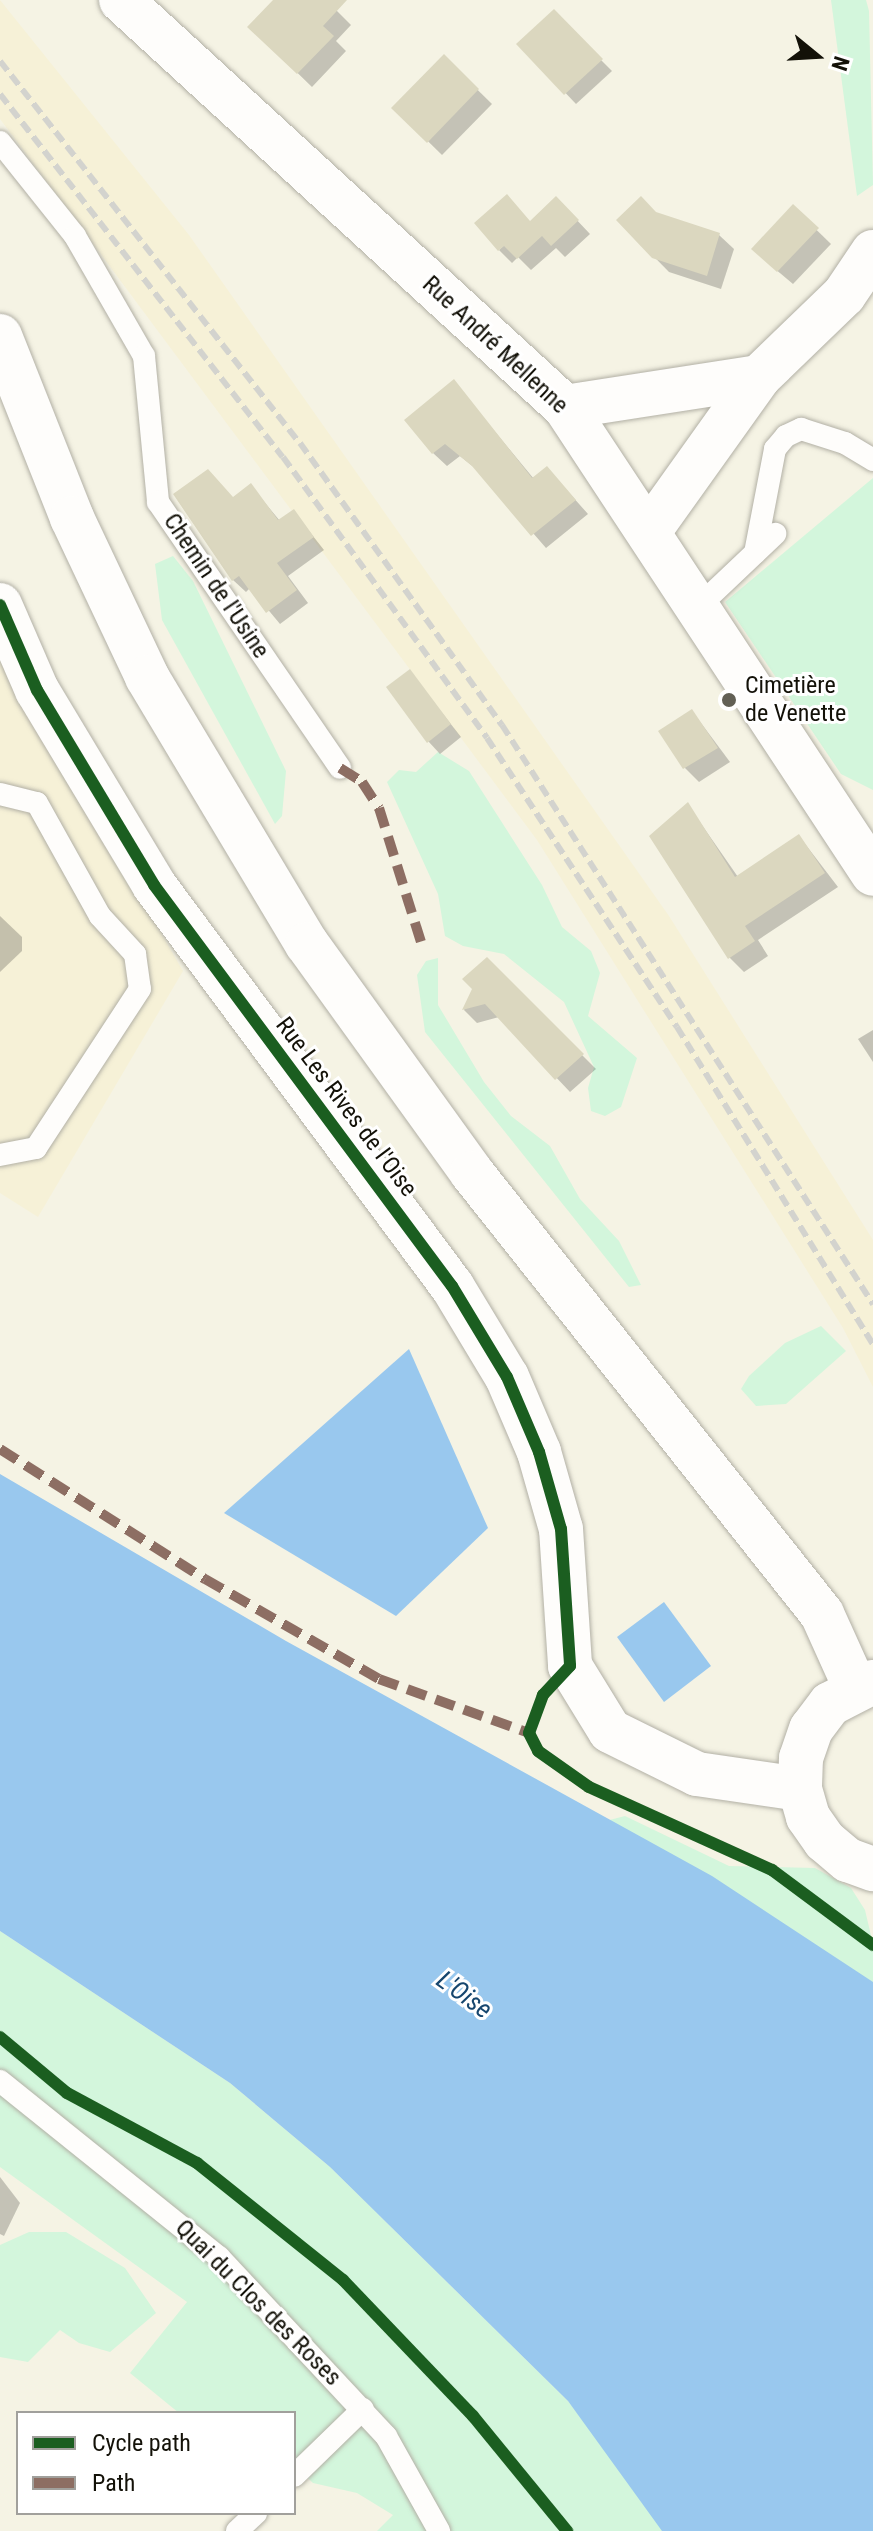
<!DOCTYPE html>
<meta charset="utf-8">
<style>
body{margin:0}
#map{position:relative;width:873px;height:2531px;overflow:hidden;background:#f5f3e4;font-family:"Roboto Condensed",sans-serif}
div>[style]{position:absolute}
.built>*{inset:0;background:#f6f1d7}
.green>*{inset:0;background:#d3f6dc}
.water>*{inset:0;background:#99c8ee}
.shadow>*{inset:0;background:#0003}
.building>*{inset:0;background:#dbd7bf}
.roads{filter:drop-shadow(0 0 2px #b2b0a5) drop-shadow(0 0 2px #b2b0a5)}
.lane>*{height:22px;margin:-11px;padding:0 11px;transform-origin:11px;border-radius:11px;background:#fefdfb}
.street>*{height:44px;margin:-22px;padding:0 22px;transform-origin:22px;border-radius:22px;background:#fefdfb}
.secondary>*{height:44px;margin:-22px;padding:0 22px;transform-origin:22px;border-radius:22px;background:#fefdfb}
.rail>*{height:6px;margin-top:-3px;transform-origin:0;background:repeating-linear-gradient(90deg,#d3d3ce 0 12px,transparent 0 18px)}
.quiet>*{height:10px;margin-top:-5px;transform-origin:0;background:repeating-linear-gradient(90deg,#8d6e63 0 20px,transparent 0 30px)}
.cycleway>*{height:12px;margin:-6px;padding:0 6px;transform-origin:6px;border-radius:6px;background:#1b5e20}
.dots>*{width:22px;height:22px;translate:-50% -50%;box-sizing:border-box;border:4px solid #fff;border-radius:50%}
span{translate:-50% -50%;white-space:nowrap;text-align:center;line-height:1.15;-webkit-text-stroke:6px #fff;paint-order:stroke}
.street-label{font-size:24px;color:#131108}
.poi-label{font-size:24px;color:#131108}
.left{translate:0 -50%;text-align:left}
.water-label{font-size:26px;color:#16466e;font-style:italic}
.legend{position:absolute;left:16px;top:2411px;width:280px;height:104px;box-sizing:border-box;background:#fff;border:2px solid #a1a09c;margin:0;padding:10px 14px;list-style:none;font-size:24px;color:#131108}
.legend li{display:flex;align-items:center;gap:16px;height:40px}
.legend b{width:40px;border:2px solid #a1a09c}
.north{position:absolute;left:777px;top:16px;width:80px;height:80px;-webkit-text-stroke:6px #fff;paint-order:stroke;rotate:108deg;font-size:22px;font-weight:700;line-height:32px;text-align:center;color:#131108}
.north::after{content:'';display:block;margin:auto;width:28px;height:36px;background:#131108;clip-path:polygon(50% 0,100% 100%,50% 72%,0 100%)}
</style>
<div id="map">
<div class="built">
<div style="clip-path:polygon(0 0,189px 235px,669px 916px,873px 1240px,873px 1387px,843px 1328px,537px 840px,0 119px)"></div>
<div style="clip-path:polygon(0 655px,183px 971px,38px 1217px,0 1193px)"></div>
</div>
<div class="green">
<div style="clip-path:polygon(831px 0,866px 0,869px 11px,873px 185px,857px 196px)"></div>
<div style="clip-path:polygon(873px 478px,873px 790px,841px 774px,725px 602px)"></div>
<div style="clip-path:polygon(173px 556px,193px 581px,286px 771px,282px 816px,275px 824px,162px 620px,155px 564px)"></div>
<div style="clip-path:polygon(438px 752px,469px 771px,542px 885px,562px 927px,591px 951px,600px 973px,588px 1016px,637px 1058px,621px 1107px,605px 1116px,591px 1111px,588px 1088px,594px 1067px,564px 1002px,504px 954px,463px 946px,445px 936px,438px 894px,387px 782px,399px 770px,416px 772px)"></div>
<div style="clip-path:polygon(438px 958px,438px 1005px,484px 1082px,511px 1116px,550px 1146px,580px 1199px,619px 1241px,641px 1285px,629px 1287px,425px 1032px,417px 975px,426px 961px)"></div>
<div style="clip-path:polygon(821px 1326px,846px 1351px,786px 1404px,756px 1406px,741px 1389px,749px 1376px,785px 1343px)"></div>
<div style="clip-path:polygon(625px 1816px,729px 1866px,815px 1868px,851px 1888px,865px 1910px,873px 1944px,873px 1988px,594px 1824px)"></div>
<div style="clip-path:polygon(0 1931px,230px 2083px,330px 2167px,568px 2401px,668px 2531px,377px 2531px,393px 2515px,357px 2493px,313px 2483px,294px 2465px,294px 2413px,179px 2413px,130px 2373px,187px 2302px,0 2167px)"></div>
<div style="clip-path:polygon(29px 2232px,66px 2232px,125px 2268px,156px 2313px,110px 2352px,79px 2343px,60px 2330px,28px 2362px,0 2357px,0 2245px)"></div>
</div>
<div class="water">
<div style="clip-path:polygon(409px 1349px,488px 1528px,396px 1616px,224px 1513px)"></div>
<div style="clip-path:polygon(0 1474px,286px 1641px,712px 1876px,873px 1982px,873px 2531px,662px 2531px,568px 2401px,330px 2167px,230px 2083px,0 1931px)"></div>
<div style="clip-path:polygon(664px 1602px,711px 1666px,664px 1702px,617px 1637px)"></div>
</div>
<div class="shadow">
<div style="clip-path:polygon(276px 0,326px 0,351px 25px,336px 41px,346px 51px,312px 87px,250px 27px)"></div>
<div style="clip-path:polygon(553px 12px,612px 71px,576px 104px,519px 44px)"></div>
<div style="clip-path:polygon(444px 57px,492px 104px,442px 155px,394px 108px)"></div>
<div style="clip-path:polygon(556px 198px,590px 234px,565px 257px,556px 248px,531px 270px,518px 257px,512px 263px,499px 250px)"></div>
<div style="clip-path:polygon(793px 207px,831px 244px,793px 284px,768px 263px)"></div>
<div style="clip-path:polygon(657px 215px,719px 235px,734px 249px,721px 289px,669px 272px,618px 220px)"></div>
<div style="clip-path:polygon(454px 382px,534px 479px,547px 468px,588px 514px,546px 548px,481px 473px,460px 456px,447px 466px,433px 453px)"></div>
<div style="clip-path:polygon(251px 486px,280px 521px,294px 512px,324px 550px,288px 576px,308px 603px,280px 624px,250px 588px,246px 592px,233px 580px,234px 499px)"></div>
<div style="clip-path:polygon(410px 672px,461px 737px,440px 754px,428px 741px)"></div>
<div style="clip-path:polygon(692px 711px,730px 762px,699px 782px,685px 768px)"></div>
<div style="clip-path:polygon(688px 805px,738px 877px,799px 836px,838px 887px,758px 940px,768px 956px,744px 972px,729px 957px)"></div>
<div style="clip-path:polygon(0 916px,22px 937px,22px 951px,0 972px)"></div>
<div style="clip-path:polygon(487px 960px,596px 1069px,570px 1092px,499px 1017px,477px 1023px,464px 1010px)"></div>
<div style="clip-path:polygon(873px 1030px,873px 1062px,858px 1039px)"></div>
<div style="clip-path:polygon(0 2177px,20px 2203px,4px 2236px,0 2234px)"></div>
</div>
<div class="building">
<div style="clip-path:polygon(273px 0,347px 0,323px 26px,334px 36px,297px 74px,247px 27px)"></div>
<div style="clip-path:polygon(554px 9px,603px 59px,564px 95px,516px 44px)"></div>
<div style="clip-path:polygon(444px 54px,479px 89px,427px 143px,391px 108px)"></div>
<div style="clip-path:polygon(507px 194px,530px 221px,556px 196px,579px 220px,551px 246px,542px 236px,517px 259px,504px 246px,498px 251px,474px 223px)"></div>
<div style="clip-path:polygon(641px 196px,656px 212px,720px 233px,707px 276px,652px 258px,616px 220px)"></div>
<div style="clip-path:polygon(793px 204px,819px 228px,777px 272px,751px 249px)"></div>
<div style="clip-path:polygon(454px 379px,532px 478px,547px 466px,576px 500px,531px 536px,472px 466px,445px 444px,432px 454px,404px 420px)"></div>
<div style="clip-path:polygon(208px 469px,233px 497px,251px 483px,278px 520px,294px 509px,314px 537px,277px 563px,297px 590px,266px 613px,239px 576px,232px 581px,173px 494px)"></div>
<div style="clip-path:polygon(410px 669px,451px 724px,427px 743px,386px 687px)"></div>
<div style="clip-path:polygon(692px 709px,718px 748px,683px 769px,658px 731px)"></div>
<div style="clip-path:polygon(688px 802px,735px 877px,799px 834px,825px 873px,745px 926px,755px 941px,728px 959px,649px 836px)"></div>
<div style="clip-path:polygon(487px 957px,584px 1054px,555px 1080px,485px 1004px,462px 1010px,472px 989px,462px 979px)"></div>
</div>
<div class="roads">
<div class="lane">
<div style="left:0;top:142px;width:120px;rotate:51.4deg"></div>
<div style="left:75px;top:236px;width:138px;rotate:60.1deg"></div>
<div style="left:144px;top:356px;width:147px;rotate:84.5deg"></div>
<div style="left:158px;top:502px;width:322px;rotate:55.6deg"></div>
<div style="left:755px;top:553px;width:106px;rotate:-79.1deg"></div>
<div style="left:775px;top:449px;width:17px;rotate:-50deg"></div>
<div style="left:786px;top:436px;width:17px;rotate:-25deg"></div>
<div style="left:801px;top:429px;width:46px;rotate:17.7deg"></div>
<div style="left:845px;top:443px;width:33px;rotate:31deg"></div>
<div style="left:697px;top:608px;width:108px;rotate:-43.5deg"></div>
<div style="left:0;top:794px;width:38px;rotate:14deg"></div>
<div style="left:37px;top:803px;width:129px;rotate:60.9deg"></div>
<div style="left:100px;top:916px;width:52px;rotate:47.4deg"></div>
<div style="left:135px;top:954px;width:35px;rotate:82deg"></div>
<div style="left:140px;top:989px;width:190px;rotate:123.2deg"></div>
<div style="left:36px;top:1148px;width:37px;rotate:169deg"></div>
<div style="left:0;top:2081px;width:281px;rotate:38.8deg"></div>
<div style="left:219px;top:2257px;width:245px;rotate:47deg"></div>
<div style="left:386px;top:2436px;width:109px;rotate:60.8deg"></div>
<div style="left:294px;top:2476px;width:96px;rotate:-44.2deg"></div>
<div style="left:237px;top:2531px;width:26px;rotate:-43deg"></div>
</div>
<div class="street">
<div style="left:0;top:605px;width:93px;rotate:66.5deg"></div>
<div style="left:37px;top:690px;width:227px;rotate:59deg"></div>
<div style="left:154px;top:885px;width:500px;rotate:53.4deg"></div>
<div style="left:452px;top:1286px;width:106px;rotate:58.9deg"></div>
<div style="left:507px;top:1377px;width:82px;rotate:66.9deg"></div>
<div style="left:539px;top:1452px;width:80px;rotate:74.1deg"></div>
<div style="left:561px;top:1529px;width:137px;rotate:86.2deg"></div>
<div style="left:570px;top:1666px;width:76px;rotate:58.4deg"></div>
<div style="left:610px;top:1731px;width:97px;rotate:26.3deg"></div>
<div style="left:697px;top:1774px;width:104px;rotate:8.3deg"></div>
</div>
<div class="secondary">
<div style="left:121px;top:0;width:602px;rotate:42.51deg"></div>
<div style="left:565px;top:407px;width:559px;rotate:56.59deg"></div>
<div style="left:0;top:336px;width:196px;rotate:68.4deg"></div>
<div style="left:72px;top:518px;width:176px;rotate:64.7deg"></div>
<div style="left:147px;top:677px;width:311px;rotate:59.1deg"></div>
<div style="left:307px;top:944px;width:282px;rotate:54.2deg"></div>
<div style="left:472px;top:1173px;width:563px;rotate:51.56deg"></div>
<div style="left:822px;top:1614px;width:80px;rotate:65.7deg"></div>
<div style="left:565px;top:407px;width:196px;rotate:-8.8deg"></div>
<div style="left:650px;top:530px;width:188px;rotate:-54.5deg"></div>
<div style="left:759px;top:377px;width:118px;rotate:-44deg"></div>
<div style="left:844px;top:295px;width:52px;rotate:-56deg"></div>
<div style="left:873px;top:1682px;width:48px;rotate:152.9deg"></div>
<div style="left:830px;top:1704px;width:31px;rotate:127deg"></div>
<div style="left:811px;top:1729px;width:31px;rotate:109deg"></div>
<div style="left:801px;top:1758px;width:31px;rotate:92deg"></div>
<div style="left:800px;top:1789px;width:29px;rotate:74deg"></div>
<div style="left:808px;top:1817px;width:29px;rotate:55deg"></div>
<div style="left:825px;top:1841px;width:30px;rotate:40deg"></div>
<div style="left:848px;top:1860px;width:27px;rotate:20deg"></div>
</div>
</div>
<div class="rail">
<div style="left:0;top:61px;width:486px;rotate:51.9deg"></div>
<div style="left:300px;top:443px;width:347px;rotate:54.4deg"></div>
<div style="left:502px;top:725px;width:688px;rotate:57.35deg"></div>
<div style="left:0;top:94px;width:460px;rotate:52.1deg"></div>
<div style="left:283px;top:457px;width:347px;rotate:54deg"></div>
<div style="left:487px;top:738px;width:346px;rotate:56.7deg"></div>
<div style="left:677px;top:1027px;width:373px;rotate:58.3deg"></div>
</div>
<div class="quiet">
<div style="left:340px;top:768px;width:26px;rotate:32deg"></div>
<div style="left:362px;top:782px;width:31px;rotate:57deg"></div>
<div style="left:379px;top:808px;width:147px;rotate:72.6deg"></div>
<div style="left:0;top:1449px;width:243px;rotate:32.4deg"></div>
<div style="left:205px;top:1579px;width:201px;rotate:29.9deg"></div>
<div style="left:379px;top:1679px;width:159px;rotate:19.8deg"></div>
</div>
<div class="cycleway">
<div style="left:0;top:605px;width:93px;rotate:66.5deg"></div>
<div style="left:37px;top:690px;width:227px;rotate:59deg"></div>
<div style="left:154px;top:885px;width:500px;rotate:53.4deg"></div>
<div style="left:452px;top:1286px;width:106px;rotate:58.9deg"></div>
<div style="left:507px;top:1377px;width:82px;rotate:66.9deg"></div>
<div style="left:539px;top:1452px;width:80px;rotate:74.1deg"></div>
<div style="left:561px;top:1529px;width:137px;rotate:86.2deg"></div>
<div style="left:570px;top:1666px;width:40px;rotate:133deg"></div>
<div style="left:543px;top:1695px;width:40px;rotate:110.2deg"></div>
<div style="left:529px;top:1733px;width:20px;rotate:63deg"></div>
<div style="left:538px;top:1751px;width:62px;rotate:35.2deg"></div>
<div style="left:589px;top:1787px;width:201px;rotate:24.4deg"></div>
<div style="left:772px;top:1870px;width:126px;rotate:36.6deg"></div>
<div style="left:0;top:2037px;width:87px;rotate:39.9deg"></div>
<div style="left:67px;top:2093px;width:148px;rotate:28.3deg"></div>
<div style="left:197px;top:2163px;width:187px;rotate:38.7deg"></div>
<div style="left:343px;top:2280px;width:188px;rotate:46.3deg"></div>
<div style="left:473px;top:2416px;width:149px;rotate:50.7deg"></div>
</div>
<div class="dots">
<div style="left:729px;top:700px;background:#626055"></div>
</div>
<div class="street-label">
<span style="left:495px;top:345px;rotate:43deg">Rue André Mellenne</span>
<span style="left:216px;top:586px;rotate:56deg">Chemin de l'Usine</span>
<span style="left:346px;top:1107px;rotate:53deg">Rue Les Rives de l'Oise</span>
<span style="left:258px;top:2303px;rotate:45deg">Quai du Clos des Roses</span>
</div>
<div class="poi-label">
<span class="left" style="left:745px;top:700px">Cimetière<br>de Venette</span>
</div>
<div class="water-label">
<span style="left:464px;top:1995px;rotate:36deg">L'Oise</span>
</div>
<ul class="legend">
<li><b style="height:10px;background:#1b5e20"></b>Cycle path</li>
<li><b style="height:10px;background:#8d6e63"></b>Path</li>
</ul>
<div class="north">N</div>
</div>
